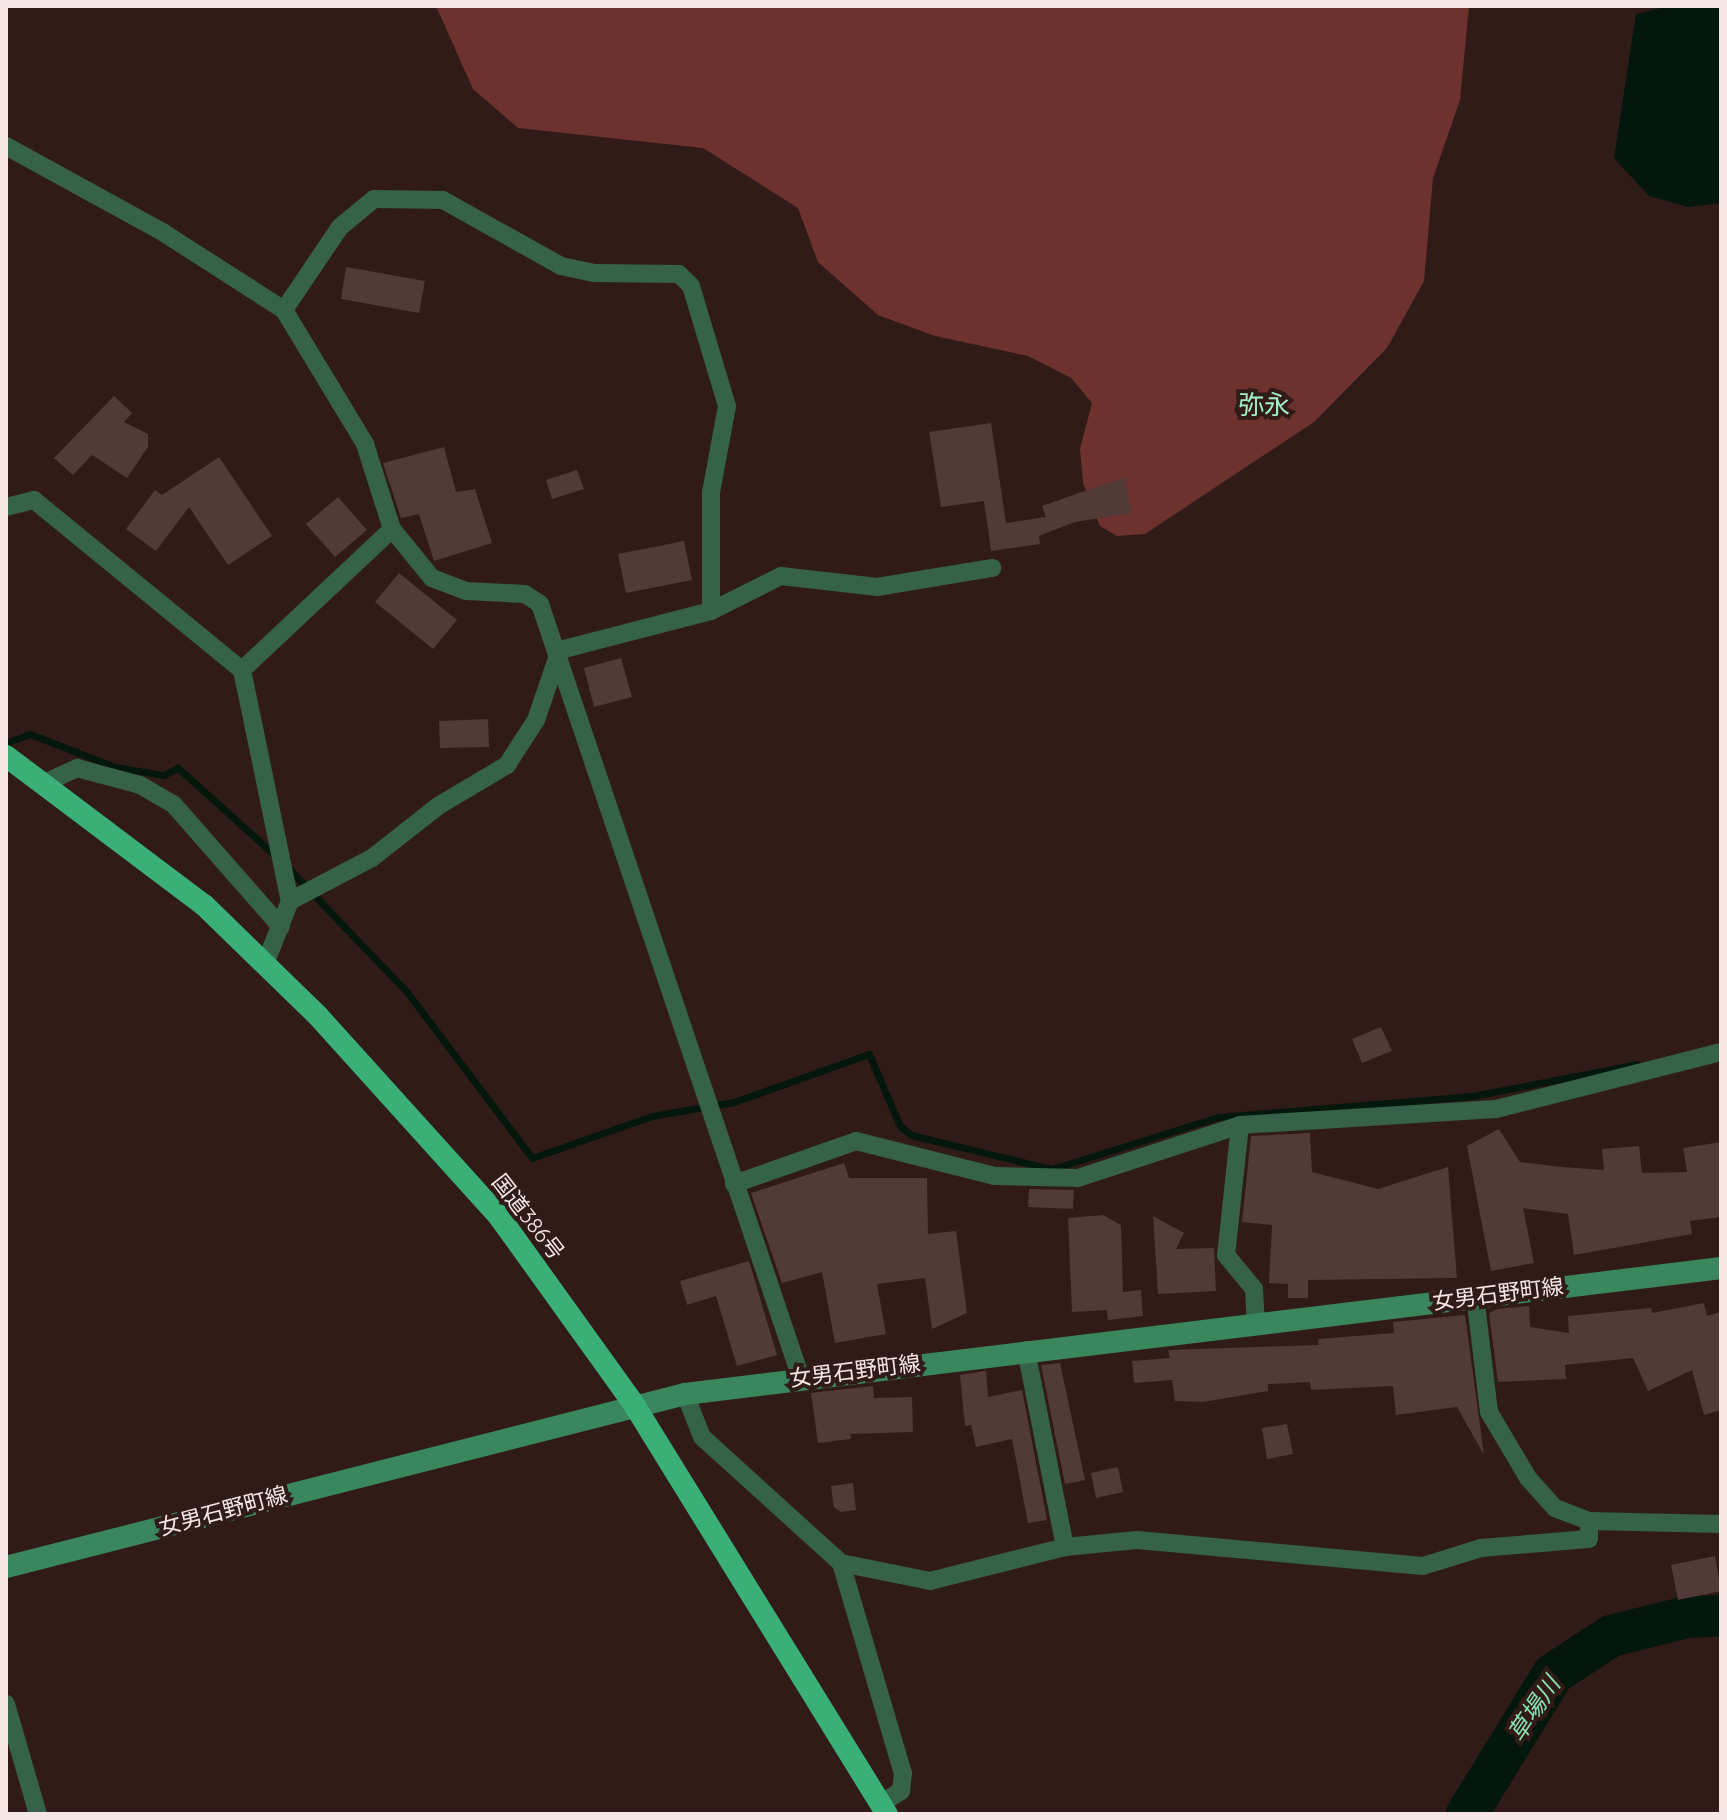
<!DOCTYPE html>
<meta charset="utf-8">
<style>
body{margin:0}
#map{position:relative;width:1727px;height:1820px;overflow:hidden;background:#301b19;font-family:Quicksand,"Noto Sans JP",sans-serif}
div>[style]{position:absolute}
.forest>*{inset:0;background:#6d322e}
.water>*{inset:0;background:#04170c}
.stream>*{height:7px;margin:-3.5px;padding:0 3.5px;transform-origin:3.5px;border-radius:3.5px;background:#04170c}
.river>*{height:42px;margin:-21px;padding:0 21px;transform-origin:21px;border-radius:21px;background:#04170c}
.building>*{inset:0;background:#513a38}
.minor>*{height:18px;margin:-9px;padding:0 9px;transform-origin:9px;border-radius:9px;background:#356249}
.secondary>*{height:22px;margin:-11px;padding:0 11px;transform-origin:11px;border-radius:11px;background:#3a875e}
.trunk>*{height:22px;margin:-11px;padding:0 11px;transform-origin:11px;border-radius:11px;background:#3ab076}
span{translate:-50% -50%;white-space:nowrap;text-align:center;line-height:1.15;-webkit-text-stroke:8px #301b19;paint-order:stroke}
.street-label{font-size:22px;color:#f6e6e5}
.water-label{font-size:24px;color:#86e2ae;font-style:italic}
.quarter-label{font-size:26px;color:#a1efc2}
.frame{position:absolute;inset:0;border:8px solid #f6e6e5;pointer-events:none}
</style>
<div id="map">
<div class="forest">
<div style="clip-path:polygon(436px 6px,1469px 6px,1460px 100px,1433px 178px,1424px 281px,1387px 348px,1314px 422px,1145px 534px,1117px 536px,1100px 526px,1083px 483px,1080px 449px,1092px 403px,1071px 378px,1028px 356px,935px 336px,878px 315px,818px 262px,798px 208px,703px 148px,518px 128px,473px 89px)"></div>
</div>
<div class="water">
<div style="clip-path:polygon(1669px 6px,1721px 6px,1721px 203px,1688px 207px,1649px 196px,1614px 158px,1636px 14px)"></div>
</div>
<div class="stream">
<div style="left:6px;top:743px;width:26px;rotate:-21deg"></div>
<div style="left:30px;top:734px;width:91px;rotate:21.2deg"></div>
<div style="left:115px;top:767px;width:50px;rotate:9.3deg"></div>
<div style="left:164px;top:775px;width:16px;rotate:-27deg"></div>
<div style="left:178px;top:768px;width:133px;rotate:42deg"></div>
<div style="left:289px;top:869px;width:170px;rotate:46.2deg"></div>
<div style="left:407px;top:992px;width:208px;rotate:53deg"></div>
<div style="left:532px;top:1158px;width:127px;rotate:-19.3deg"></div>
<div style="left:652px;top:1116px;width:83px;rotate:-9.7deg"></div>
<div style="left:734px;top:1102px;width:143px;rotate:-19.6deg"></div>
<div style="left:869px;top:1054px;width:78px;rotate:66.7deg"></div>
<div style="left:900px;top:1126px;width:14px;rotate:39deg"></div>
<div style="left:911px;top:1135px;width:145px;rotate:13.6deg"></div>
<div style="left:1052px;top:1169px;width:174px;rotate:-17.4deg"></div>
<div style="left:1218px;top:1117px;width:256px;rotate:-4.7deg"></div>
<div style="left:1473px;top:1096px;width:167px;rotate:-11deg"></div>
</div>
<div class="river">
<div style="left:1467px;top:1814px;width:164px;rotate:-58.4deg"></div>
<div style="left:1553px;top:1674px;width:69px;rotate:-33.2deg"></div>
<div style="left:1611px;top:1636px;width:78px;rotate:-14deg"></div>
<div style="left:1687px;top:1617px;width:34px;rotate:-2deg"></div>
</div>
<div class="building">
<div style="clip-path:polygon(346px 267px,425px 281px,419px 313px,341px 299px)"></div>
<div style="clip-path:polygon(114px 396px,132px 413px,124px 422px,148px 434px,148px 447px,127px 478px,92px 455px,73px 475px,54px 458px)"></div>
<div style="clip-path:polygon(991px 423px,1006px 523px,1046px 517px,1042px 506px,1125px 477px,1131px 513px,1075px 522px,1039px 536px,1040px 544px,991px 551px,984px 501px,941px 507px,929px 432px)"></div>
<div style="clip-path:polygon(444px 447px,456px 492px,475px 489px,492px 543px,434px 561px,419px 514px,401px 518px,383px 463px)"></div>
<div style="clip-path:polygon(219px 457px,272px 536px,228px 565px,189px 507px,156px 551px,126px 529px,155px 490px,162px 495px)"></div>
<div style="clip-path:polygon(577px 470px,584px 489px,552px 499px,546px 480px)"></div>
<div style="clip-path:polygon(338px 497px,367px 530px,335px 557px,306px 524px)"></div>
<div style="clip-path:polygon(684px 541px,692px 580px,626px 593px,618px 554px)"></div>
<div style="clip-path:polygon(399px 573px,457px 620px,433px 649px,375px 602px)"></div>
<div style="clip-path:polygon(621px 658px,632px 697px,594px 707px,584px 668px)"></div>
<div style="clip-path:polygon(488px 719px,489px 747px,440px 748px,439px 721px)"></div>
<div style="clip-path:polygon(1381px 1027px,1392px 1051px,1362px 1063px,1352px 1039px)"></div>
<div style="clip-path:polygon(1499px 1129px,1520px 1162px,1562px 1167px,1604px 1170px,1602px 1149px,1639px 1146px,1642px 1173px,1687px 1172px,1683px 1148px,1721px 1142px,1721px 1217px,1690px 1221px,1692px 1234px,1574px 1255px,1568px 1214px,1523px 1208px,1534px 1263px,1491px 1271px,1467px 1146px)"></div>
<div style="clip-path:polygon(1310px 1133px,1312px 1172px,1378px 1189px,1448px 1167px,1457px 1278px,1308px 1280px,1308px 1298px,1288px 1298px,1288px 1284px,1269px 1283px,1272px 1225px,1242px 1222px,1251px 1136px)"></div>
<div style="clip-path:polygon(844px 1163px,849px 1178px,927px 1178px,928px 1234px,956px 1231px,967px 1313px,932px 1329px,925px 1278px,877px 1284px,886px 1334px,835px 1343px,822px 1272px,782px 1283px,751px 1193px)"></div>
<div style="clip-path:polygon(1029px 1189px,1074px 1190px,1073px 1209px,1028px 1207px)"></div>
<div style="clip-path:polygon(1103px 1215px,1121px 1225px,1123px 1292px,1141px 1290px,1143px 1316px,1108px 1320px,1107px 1310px,1072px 1312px,1068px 1218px)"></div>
<div style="clip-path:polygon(1153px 1216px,1184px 1233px,1176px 1249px,1214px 1248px,1216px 1291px,1158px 1294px)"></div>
<div style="clip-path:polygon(749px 1261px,777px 1355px,737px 1366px,716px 1296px,687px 1305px,680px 1281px)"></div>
<div style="clip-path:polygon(1704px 1303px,1707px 1316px,1721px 1312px,1721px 1410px,1704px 1415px,1692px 1370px,1648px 1391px,1633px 1358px,1565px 1365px,1566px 1379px,1498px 1382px,1489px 1313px,1498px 1309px,1529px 1306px,1530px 1327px,1569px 1333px,1568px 1316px,1651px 1308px,1652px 1313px)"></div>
<div style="clip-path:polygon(1465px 1315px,1484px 1455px,1457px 1407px,1396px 1415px,1393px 1386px,1311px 1390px,1310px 1382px,1268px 1384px,1268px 1391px,1203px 1402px,1175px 1401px,1172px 1380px,1134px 1383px,1132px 1361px,1170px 1358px,1168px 1350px,1319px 1345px,1318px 1339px,1394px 1333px,1393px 1322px)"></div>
<div style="clip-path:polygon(1060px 1363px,1085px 1480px,1065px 1484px,1041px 1365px)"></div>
<div style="clip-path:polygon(986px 1371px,988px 1397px,1022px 1390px,1047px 1520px,1028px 1523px,1012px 1439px,976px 1447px,971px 1425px,965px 1426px,960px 1375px)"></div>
<div style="clip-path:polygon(873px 1386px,874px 1398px,912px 1397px,913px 1432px,850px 1434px,851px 1439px,818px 1443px,811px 1393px)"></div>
<div style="clip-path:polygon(1287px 1424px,1293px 1454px,1267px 1459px,1262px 1428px)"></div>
<div style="clip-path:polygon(1118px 1467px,1123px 1492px,1096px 1498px,1091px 1473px)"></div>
<div style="clip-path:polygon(853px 1483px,856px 1510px,841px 1512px,834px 1507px,831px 1486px)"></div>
<div style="clip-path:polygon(1715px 1556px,1721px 1591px,1678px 1600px,1671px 1565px)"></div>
</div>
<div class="minor">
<div style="left:6px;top:146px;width:180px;rotate:28.8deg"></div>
<div style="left:164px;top:233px;width:143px;rotate:32.7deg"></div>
<div style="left:284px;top:310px;width:157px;rotate:58.8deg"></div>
<div style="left:365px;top:444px;width:89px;rotate:72.4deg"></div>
<div style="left:392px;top:529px;width:63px;rotate:50.8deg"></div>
<div style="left:432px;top:578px;width:36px;rotate:21deg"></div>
<div style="left:466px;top:591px;width:59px;rotate:2.9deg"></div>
<div style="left:525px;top:594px;width:18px;rotate:34deg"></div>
<div style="left:540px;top:604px;width:817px;rotate:71.37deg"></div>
<div style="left:284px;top:310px;width:100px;rotate:-56deg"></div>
<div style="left:340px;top:227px;width:44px;rotate:-39.5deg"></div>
<div style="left:374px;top:199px;width:69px;rotate:0.8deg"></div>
<div style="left:443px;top:200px;width:135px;rotate:29.2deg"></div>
<div style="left:561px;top:266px;width:33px;rotate:12deg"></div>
<div style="left:593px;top:273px;width:86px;rotate:0.7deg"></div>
<div style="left:679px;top:274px;width:17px;rotate:45deg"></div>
<div style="left:691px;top:286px;width:125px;rotate:73.3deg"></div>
<div style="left:727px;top:406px;width:87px;rotate:100.5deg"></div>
<div style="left:711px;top:492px;width:119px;rotate:90deg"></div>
<div style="left:6px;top:507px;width:29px;rotate:-14deg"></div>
<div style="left:34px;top:500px;width:269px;rotate:39.3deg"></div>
<div style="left:242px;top:670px;width:206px;rotate:-43.2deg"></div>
<div style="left:560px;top:650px;width:156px;rotate:-14.5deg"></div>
<div style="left:711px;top:611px;width:78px;rotate:-26.6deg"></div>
<div style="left:781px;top:576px;width:97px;rotate:6.5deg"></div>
<div style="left:877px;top:587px;width:117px;rotate:-9.4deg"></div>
<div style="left:242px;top:670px;width:236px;rotate:78.3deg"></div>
<div style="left:290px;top:901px;width:68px;rotate:111.6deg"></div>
<div style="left:47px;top:782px;width:33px;rotate:-25deg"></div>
<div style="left:77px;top:768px;width:65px;rotate:15.1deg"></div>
<div style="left:140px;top:785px;width:39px;rotate:30deg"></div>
<div style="left:174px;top:805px;width:162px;rotate:48.7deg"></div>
<div style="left:290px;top:901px;width:93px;rotate:-27.7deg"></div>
<div style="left:372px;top:858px;width:84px;rotate:-38.2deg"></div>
<div style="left:438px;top:806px;width:80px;rotate:-30.7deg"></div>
<div style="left:507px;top:765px;width:54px;rotate:-57.2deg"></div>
<div style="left:536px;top:720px;width:74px;rotate:-71.1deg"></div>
<div style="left:1240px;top:1125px;width:131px;rotate:96.1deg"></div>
<div style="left:1226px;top:1255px;width:44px;rotate:50.5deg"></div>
<div style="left:1254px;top:1289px;width:33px;rotate:87deg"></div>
<div style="left:734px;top:1184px;width:129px;rotate:-19.4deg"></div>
<div style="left:856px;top:1141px;width:142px;rotate:14.2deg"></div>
<div style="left:994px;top:1176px;width:84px;rotate:1.4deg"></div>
<div style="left:1078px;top:1178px;width:170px;rotate:-18.1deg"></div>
<div style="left:1240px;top:1125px;width:256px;rotate:-3.6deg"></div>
<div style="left:1496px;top:1109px;width:232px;rotate:-14.2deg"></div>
<div style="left:1475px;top:1296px;width:117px;rotate:83.1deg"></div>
<div style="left:1489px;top:1412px;width:77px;rotate:59.4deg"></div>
<div style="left:1528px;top:1478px;width:40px;rotate:48deg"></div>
<div style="left:1555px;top:1508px;width:36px;rotate:21deg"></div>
<div style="left:1589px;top:1521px;width:132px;rotate:1.3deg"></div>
<div style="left:1026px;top:1350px;width:201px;rotate:78.8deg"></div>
<div style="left:685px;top:1394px;width:46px;rotate:68.4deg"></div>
<div style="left:702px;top:1437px;width:188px;rotate:42.2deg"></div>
<div style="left:841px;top:1563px;width:219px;rotate:73.6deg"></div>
<div style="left:903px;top:1773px;width:18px;rotate:96deg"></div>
<div style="left:901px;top:1791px;width:22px;rotate:148deg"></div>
<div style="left:841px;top:1563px;width:91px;rotate:11.4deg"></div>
<div style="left:930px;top:1581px;width:139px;rotate:-14.1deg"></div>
<div style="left:1065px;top:1547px;width:72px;rotate:-5.6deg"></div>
<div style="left:1137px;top:1540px;width:287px;rotate:5.2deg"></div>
<div style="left:1423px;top:1566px;width:61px;rotate:-17.2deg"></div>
<div style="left:1481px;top:1548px;width:108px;rotate:-4.8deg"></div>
<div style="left:1589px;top:1539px;width:18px;rotate:-90deg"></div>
<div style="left:6px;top:1704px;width:115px;rotate:73.8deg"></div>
</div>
<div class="secondary">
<div style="left:6px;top:1567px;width:701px;rotate:-14.29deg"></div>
<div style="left:685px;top:1394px;width:1044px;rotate:-6.93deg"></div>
</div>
<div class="trunk">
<div style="left:6px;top:756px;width:248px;rotate:37deg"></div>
<div style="left:204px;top:905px;width:159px;rotate:44.2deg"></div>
<div style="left:318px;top:1016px;width:268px;rotate:47.9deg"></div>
<div style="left:498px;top:1215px;width:231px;rotate:54.3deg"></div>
<div style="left:633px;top:1403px;width:483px;rotate:58.3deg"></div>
</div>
<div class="street-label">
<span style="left:528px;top:1217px;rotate:52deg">国道386号</span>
<span style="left:1498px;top:1294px;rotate:-7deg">女男石野町線</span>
<span style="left:855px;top:1371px;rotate:-7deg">女男石野町線</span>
<span style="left:223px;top:1511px;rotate:-15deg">女男石野町線</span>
</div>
<div class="water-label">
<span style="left:1534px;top:1709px;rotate:-56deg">草場川</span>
</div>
<div class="quarter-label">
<span style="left:1264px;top:405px">弥永</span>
</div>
<div class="frame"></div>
</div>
